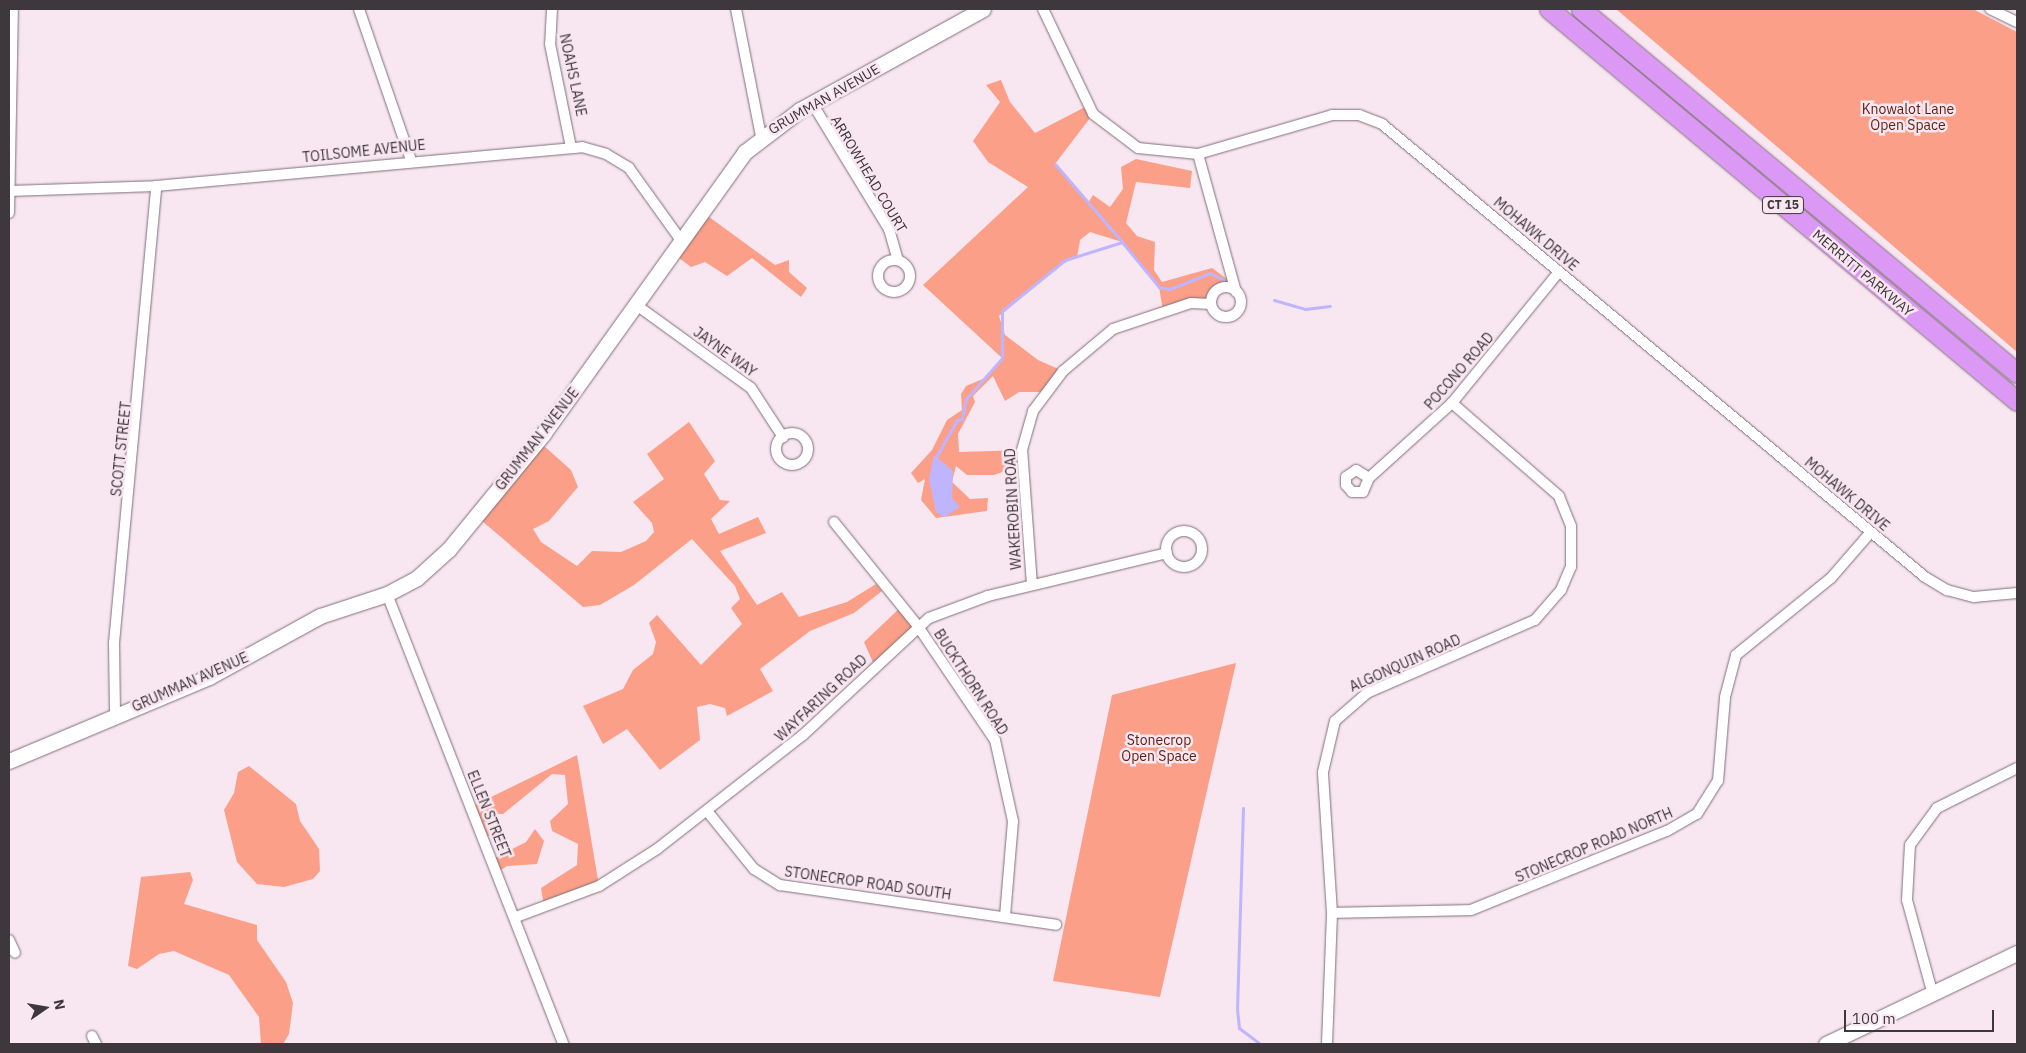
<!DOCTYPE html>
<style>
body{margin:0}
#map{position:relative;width:2026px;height:1053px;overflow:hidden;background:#f8e6f0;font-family:"IBM Plex Sans",sans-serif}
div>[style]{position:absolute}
.green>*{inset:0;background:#fb9f89}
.water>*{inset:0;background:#bfb5fe}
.stream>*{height:3px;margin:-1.5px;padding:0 1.5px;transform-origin:1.5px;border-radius:1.5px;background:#bfb5fe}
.roads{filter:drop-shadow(0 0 1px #7f6f78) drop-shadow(0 0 1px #7f6f78)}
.street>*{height:10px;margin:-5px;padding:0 5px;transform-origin:5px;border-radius:5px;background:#fff}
.street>.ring{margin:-5px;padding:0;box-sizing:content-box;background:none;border:10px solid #fff;border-radius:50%}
.secondary>*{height:15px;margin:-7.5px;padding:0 7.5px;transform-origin:7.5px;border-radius:7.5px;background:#fff}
.highway>*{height:19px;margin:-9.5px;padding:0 9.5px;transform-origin:9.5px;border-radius:9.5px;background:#db99f5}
span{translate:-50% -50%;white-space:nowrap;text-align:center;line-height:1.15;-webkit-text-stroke:5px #f8e6f0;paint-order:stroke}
.shield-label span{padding:1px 4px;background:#f8e6f0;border:1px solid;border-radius:4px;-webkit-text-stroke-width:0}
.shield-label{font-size:12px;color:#3e373b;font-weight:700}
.street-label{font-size:14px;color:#3e373b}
.park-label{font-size:14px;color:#5d1e10}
.frame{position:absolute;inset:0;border:10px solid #3e373b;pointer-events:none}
.north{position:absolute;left:20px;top:983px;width:50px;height:50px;-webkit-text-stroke:4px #f8e6f0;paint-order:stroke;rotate:77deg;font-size:14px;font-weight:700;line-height:20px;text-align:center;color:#3e373b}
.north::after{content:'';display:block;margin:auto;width:18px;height:22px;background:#3e373b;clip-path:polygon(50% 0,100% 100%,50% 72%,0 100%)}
.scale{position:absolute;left:1844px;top:1010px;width:150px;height:22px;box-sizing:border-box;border:2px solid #3e373b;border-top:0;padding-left:6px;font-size:15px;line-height:18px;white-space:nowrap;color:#3e373b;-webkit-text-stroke:4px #f8e6f0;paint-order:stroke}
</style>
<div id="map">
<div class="green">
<div style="clip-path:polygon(1616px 9px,1973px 9px,2017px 32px,2017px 352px)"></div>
<div style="clip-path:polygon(1001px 80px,1010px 102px,1035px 133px,1087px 106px,1093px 114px,1055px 164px,1088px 203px,1093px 195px,1110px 207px,1123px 189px,1121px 167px,1136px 159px,1192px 171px,1190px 188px,1136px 182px,1126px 223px,1137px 236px,1155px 242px,1154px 270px,1162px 282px,1212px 268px,1227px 279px,1234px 271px,1232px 289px,1217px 290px,1211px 304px,1163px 311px,1159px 287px,1122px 242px,1090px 232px,1080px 240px,1077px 258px,1065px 260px,999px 316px,1005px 335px,1038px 360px,1063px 371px,1045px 392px,1019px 392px,1005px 401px,993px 376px,973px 396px,975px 402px,958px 434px,959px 452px,1022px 450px,1022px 465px,994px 475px,967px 475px,956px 466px,952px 482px,970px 499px,988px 498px,987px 511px,936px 518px,921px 500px,925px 479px,918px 483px,911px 473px,932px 450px,947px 420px,962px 410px,961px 394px,966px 386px,985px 378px,1002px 358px,923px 285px,1028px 187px,988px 162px,973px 141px,1000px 102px,986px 85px)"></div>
<div style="clip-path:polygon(705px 214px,775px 265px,789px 260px,789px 272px,807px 288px,801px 297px,752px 258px,727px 276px,705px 262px,691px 267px,671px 252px)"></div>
<div style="clip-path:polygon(689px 422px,715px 461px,704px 474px,720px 500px,730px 501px,711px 519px,719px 534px,758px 517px,766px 533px,720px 551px,757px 605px,782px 592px,799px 617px,847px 602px,876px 584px,882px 591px,854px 613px,810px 631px,760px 669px,773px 691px,727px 716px,725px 708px,710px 704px,697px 707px,700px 740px,660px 770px,627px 729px,603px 744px,583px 706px,623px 689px,633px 670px,653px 654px,656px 642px,649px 623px,657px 615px,701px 665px,742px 624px,731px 608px,740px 599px,735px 586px,692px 539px,634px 585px,600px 605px,583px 607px,482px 521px,544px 446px,571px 470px,578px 487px,549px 521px,533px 529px,541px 542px,577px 566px,592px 551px,621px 552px,646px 541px,654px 532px,652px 523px,633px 502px,664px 479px,647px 454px)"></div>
<div style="clip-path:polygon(902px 606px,917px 625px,875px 667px,864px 642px)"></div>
<div style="clip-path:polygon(1236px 663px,1160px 997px,1053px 981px,1112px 695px)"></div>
<div style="clip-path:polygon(577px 755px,599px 886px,544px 906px,541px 888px,577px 865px,578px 844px,552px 831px,550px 821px,568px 804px,565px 775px,552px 774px,503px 814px,491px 814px,493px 834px,483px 838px,471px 807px)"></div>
<div style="clip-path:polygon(249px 766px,296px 804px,300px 821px,319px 849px,320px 871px,313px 879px,284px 887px,257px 884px,237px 862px,224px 810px,234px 793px,238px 772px)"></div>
<div style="clip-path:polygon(535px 829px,544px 841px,537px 864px,507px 866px,498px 872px,493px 859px,526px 842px)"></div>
<div style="clip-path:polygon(190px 872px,193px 880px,184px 904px,257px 925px,257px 940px,286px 982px,293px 1003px,289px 1034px,283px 1044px,261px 1044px,259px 1017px,229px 975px,174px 951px,159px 954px,137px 969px,128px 966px,141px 877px)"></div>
</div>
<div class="water">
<div style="clip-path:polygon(934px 455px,953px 471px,952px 498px,960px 507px,944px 517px,936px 512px,929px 479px)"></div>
</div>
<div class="stream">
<div style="left:1055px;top:164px;width:103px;rotate:49.3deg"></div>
<div style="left:1274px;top:300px;width:32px;rotate:16deg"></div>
<div style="left:1305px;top:309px;width:25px;rotate:-7deg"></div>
<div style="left:935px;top:459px;width:45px;rotate:-60.6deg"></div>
<div style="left:957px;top:420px;width:5px;rotate:-11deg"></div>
<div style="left:962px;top:419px;width:20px;rotate:-79deg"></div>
<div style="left:966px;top:399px;width:55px;rotate:-48.7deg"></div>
<div style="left:1002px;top:358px;width:47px;rotate:-90deg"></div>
<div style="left:1002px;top:311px;width:81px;rotate:-39deg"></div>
<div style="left:1065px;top:260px;width:60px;rotate:-17.5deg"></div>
<div style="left:1122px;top:242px;width:58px;rotate:50.6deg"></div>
<div style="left:1159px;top:287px;width:11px;rotate:10deg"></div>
<div style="left:1170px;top:289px;width:43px;rotate:-21.8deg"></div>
<div style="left:1210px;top:273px;width:16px;rotate:27deg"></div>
<div style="left:1243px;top:808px;width:201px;rotate:91.7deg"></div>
<div style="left:1237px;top:1009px;width:19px;rotate:84deg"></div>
<div style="left:1239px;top:1028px;width:26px;rotate:37deg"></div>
</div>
<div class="roads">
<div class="street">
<div style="left:359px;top:9px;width:160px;rotate:71deg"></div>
<div style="left:552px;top:9px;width:35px;rotate:93deg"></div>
<div style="left:550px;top:44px;width:105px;rotate:78.5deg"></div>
<div style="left:736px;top:9px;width:130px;rotate:78.9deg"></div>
<div style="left:1043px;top:9px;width:116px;rotate:64.5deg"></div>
<div style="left:1093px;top:114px;width:56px;rotate:37.1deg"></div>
<div style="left:1138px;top:148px;width:60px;rotate:5.7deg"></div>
<div style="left:1198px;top:154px;width:140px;rotate:-16.2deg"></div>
<div style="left:1332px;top:115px;width:27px"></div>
<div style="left:1359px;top:115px;width:25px;rotate:21deg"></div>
<div style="left:1382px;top:124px;width:707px;rotate:39.84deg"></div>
<div style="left:1925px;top:577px;width:26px;rotate:31deg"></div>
<div style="left:1947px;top:590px;width:28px;rotate:15deg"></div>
<div style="left:1974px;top:597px;width:43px;rotate:-5.3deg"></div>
<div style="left:1990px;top:9px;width:30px;rotate:26deg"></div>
<div style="left:812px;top:103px;width:148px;rotate:58.6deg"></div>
<div style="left:889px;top:229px;width:32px;rotate:74deg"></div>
<div style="left:1198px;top:154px;width:143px;rotate:74.6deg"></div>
<div style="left:9px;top:191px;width:147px;rotate:-1.9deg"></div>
<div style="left:156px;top:186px;width:428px;rotate:-5.2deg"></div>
<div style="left:582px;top:147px;width:25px;rotate:16deg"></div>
<div style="left:606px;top:154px;width:27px;rotate:31deg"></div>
<div style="left:629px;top:168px;width:87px;rotate:54.3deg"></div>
<div style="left:9px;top:213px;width:204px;rotate:-88.9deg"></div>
<div class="ring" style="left:878px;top:260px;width:22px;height:22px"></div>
<div class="ring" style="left:1211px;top:287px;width:20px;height:20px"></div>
<div style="left:635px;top:304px;width:143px;rotate:35.9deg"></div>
<div style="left:751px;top:388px;width:59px;rotate:56.9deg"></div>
<div class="ring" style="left:776px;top:433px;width:22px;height:22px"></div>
<div style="left:1369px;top:478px;width:15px;rotate:-148deg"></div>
<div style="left:1356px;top:470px;width:12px;rotate:145deg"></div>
<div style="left:1346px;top:477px;width:8px;rotate:90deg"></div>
<div style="left:1346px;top:485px;width:9px;rotate:49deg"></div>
<div style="left:1352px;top:492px;width:11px"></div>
<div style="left:1363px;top:492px;width:15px;rotate:-67deg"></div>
<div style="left:1369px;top:478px;width:112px;rotate:-42.1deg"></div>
<div style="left:1452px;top:403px;width:169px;rotate:-50.8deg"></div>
<div style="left:834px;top:522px;width:132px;rotate:51.1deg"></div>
<div style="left:917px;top:625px;width:139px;rotate:55.9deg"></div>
<div style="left:995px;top:740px;width:83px;rotate:77.5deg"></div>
<div style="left:1013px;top:821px;width:95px;rotate:94.8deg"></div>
<div class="ring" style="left:1166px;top:531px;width:26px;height:26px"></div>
<div style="left:1032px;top:585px;width:135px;rotate:-94.2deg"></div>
<div style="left:1022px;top:450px;width:41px;rotate:-74.2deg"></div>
<div style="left:1033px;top:411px;width:50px;rotate:-53.1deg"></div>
<div style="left:1063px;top:371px;width:65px;rotate:-40deg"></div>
<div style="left:1113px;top:329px;width:82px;rotate:-18.4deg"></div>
<div style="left:1191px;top:303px;width:20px;rotate:3deg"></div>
<div style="left:387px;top:594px;width:483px;rotate:68.6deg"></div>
<div style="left:115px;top:714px;width:71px;rotate:-90.8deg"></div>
<div style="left:114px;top:643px;width:459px;rotate:-84.7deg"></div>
<div style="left:707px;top:811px;width:75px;rotate:51deg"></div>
<div style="left:754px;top:869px;width:31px;rotate:32deg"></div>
<div style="left:780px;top:885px;width:279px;rotate:8.2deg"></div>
<div style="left:1332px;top:913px;width:139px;rotate:-1.2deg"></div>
<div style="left:1471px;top:910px;width:211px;rotate:-22deg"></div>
<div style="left:1667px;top:831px;width:34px;rotate:-30deg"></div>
<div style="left:1697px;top:814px;width:39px;rotate:-58deg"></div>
<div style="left:1718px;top:781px;width:84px;rotate:-85.2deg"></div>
<div style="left:1725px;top:697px;width:43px;rotate:-75.3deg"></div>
<div style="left:1736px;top:655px;width:122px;rotate:-39deg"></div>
<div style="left:1831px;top:578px;width:60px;rotate:-49.1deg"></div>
<div style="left:516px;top:917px;width:89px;rotate:-20.5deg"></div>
<div style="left:599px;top:886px;width:69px;rotate:-32.5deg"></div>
<div style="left:657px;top:849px;width:185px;rotate:-38deg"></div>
<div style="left:803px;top:735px;width:172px;rotate:-42.9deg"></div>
<div style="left:929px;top:618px;width:63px;rotate:-20.4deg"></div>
<div style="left:988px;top:596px;width:184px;rotate:-13.5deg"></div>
<div style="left:9px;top:940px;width:14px;rotate:65deg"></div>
<div style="left:1933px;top:995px;width:98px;rotate:-105.3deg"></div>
<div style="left:1907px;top:900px;width:55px;rotate:-86.9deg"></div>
<div style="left:1910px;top:845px;width:46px;rotate:-53.9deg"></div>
<div style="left:1937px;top:808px;width:89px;rotate:-26.6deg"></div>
<div style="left:92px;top:1036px;width:9px;rotate:63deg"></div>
<div style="left:1327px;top:1044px;width:131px;rotate:-87.8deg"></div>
<div style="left:1332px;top:913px;width:141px;rotate:-93.7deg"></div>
<div style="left:1323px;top:772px;width:52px;rotate:-76.8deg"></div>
<div style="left:1335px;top:721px;width:43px;rotate:-41.2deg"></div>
<div style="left:1367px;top:693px;width:183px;rotate:-23.5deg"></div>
<div style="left:1535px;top:620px;width:40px;rotate:-49deg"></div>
<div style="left:1561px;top:590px;width:25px;rotate:-67deg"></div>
<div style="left:1571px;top:567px;width:41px;rotate:-90deg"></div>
<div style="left:1571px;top:526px;width:32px;rotate:-112deg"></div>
<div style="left:1559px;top:496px;width:142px;rotate:-139deg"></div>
</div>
<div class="secondary">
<div style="left:9px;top:761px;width:217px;rotate:-22.8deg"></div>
<div style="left:209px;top:677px;width:127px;rotate:-28.8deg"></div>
<div style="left:320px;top:616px;width:71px;rotate:-18.2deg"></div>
<div style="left:387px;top:594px;width:34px;rotate:-28deg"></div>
<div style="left:417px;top:578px;width:43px;rotate:-42.2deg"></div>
<div style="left:449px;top:549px;width:149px;rotate:-50.7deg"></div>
<div style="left:543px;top:434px;width:347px;rotate:-54.4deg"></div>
<div style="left:745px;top:152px;width:69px;rotate:-37.4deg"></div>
<div style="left:800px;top:110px;width:209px;rotate:-28.9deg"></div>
<div style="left:1826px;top:1044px;width:212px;rotate:-25.5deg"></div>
</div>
<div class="highway">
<div style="left:1549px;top:9px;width:610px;rotate:39.95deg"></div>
<div style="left:1581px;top:9px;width:568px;rotate:39.86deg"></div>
</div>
</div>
<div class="shield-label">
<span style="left:1783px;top:205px">CT 15</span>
</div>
<div class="street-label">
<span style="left:573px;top:75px;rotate:78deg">NOAHS LANE</span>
<span style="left:824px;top:99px;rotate:-30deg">GRUMMAN AVENUE</span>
<span style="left:364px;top:151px;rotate:-6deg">TOILSOME AVENUE</span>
<span style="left:869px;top:174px;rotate:59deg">ARROWHEAD COURT</span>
<span style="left:1536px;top:234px;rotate:40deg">MOHAWK DRIVE</span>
<span style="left:1863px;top:273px;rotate:40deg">MERRITT PARKWAY</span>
<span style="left:725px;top:352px;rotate:36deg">JAYNE WAY</span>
<span style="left:1459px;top:371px;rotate:-49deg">POCONO ROAD</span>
<span style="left:537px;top:439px;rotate:-52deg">GRUMMAN AVENUE</span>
<span style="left:121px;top:449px;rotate:-84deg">SCOTT STREET</span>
<span style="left:1847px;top:494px;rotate:40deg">MOHAWK DRIVE</span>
<span style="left:1013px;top:509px;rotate:-93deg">WAKEROBIN ROAD</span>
<span style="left:1405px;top:663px;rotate:-24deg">ALGONQUIN ROAD</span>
<span style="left:190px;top:682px;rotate:-24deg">GRUMMAN AVENUE</span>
<span style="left:971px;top:682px;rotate:57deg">BUCKTHORN ROAD</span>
<span style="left:821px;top:698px;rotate:-43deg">WAYFARING ROAD</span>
<span style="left:489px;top:814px;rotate:68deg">ELLEN STREET</span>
<span style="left:1594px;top:845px;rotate:-23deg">STONECROP ROAD NORTH</span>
<span style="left:868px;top:883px;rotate:8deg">STONECROP ROAD SOUTH</span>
</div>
<div class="park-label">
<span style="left:1908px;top:117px">Knowalot Lane<br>Open Space</span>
<span style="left:1159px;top:748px">Stonecrop<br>Open Space</span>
</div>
<div class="frame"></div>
<div class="north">N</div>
<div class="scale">100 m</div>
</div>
